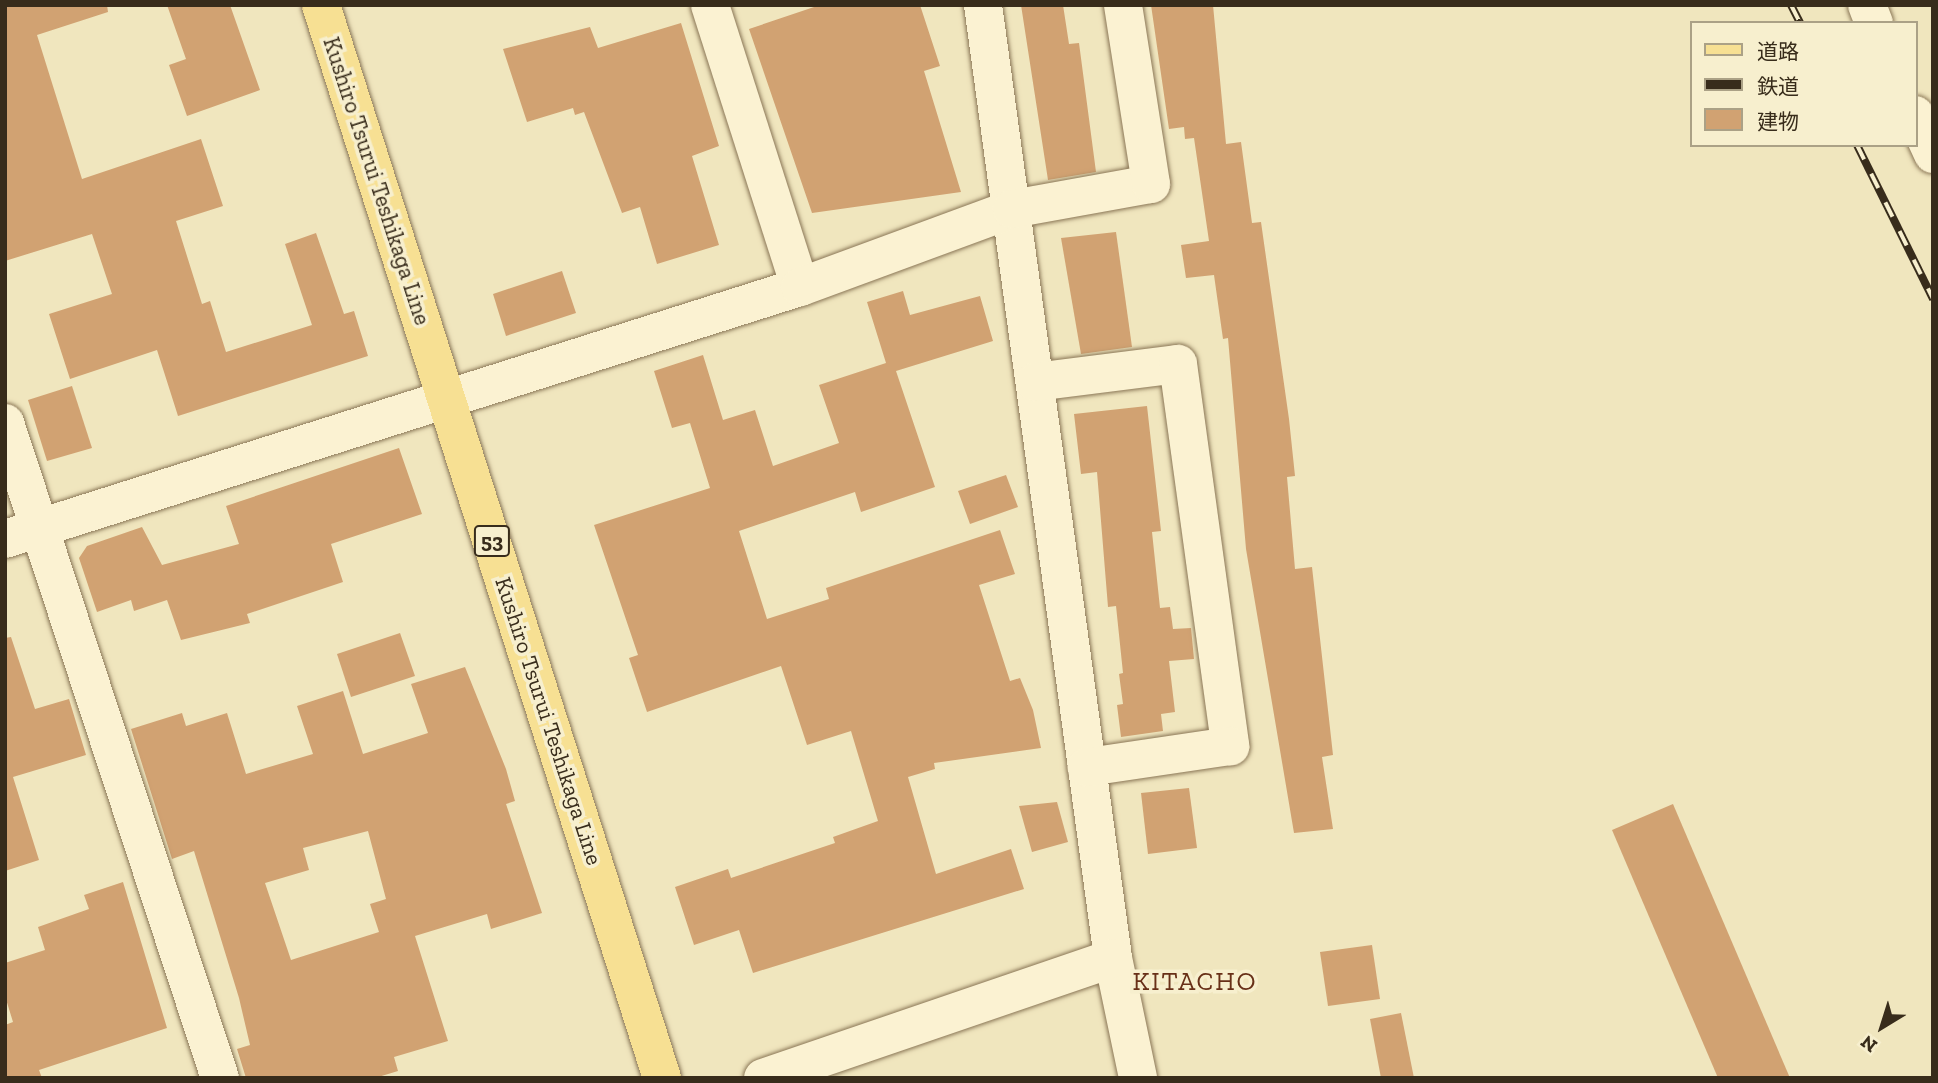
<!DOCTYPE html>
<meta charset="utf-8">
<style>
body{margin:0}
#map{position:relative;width:1938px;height:1083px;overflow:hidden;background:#f0e6be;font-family:"Zilla Slab","Noto Sans JP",serif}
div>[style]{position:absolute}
.building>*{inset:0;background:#d1a272}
.roads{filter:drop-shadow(0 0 2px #8a7656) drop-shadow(0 0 2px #8a7656)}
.street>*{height:38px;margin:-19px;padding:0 19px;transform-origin:19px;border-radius:19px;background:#fbf2d2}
.primary>*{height:38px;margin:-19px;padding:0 19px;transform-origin:19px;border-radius:19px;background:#f7e093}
.rail>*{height:8px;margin-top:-4px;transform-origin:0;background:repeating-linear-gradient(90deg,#f7efce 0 16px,#382c1b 0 32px);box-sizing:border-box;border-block:2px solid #382c1b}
span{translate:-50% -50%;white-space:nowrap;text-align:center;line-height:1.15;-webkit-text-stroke:7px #f7efce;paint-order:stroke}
.shield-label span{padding:2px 5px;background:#f7efce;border:2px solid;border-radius:5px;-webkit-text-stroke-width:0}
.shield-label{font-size:21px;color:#382c1b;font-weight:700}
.street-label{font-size:23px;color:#382c1b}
.quarter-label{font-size:26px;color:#683018;letter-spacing:2px}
.frame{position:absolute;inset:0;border:7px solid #382c1b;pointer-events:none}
.legend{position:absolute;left:1690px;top:21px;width:228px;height:126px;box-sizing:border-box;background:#f7efce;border:2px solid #aba186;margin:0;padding:9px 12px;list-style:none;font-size:21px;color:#382c1b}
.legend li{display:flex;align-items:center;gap:14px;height:35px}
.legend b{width:35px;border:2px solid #aba186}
.north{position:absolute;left:1847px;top:992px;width:70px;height:70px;-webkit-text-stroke:5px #f7efce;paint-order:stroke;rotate:218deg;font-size:19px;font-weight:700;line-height:28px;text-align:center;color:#382c1b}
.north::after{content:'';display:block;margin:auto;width:24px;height:32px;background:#382c1b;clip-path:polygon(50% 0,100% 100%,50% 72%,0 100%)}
</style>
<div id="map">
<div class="building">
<div style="clip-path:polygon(5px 5px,107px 5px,108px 12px,37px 35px,82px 179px,201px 139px,223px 206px,176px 221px,202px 304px,210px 301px,226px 352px,312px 325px,285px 244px,316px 233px,344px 314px,354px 311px,368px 356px,178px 416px,157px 350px,70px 379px,49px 314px,112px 294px,92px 234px,5px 261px)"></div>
<div style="clip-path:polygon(167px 5px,230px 5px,260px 90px,187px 116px,169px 65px,186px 59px)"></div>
<div style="clip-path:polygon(820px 5px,920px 5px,940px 66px,924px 71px,961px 192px,812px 213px,749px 29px)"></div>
<div style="clip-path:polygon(1021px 5px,1063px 5px,1069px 44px,1079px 43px,1096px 172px,1048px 180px)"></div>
<div style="clip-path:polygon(1151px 5px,1213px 5px,1226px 144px,1241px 142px,1252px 223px,1261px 222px,1289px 419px,1295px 476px,1287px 477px,1295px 569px,1312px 567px,1333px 755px,1322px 757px,1333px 829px,1294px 833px,1246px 549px,1228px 338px,1223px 339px,1214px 275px,1186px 278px,1181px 245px,1209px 241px,1194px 138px,1185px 139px,1184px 127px,1169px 129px)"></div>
<div style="clip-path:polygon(681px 23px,719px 146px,692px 156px,719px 245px,657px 264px,640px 207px,622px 213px,584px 112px,575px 115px,573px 108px,527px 122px,503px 49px,590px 27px,598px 48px)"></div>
<div style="clip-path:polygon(1116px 232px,1132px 347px,1081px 354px,1061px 238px)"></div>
<div style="clip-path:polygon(562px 271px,576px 313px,506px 336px,493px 294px)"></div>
<div style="clip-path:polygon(903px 291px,910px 315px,980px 296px,993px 341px,896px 371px,935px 487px,861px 512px,855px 492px,739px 531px,767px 619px,829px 599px,826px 588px,1000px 530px,1015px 574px,979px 585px,1010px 681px,1020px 678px,1033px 710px,1041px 748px,934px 763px,935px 769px,908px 777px,936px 874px,1011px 849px,1024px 889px,753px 973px,739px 930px,694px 945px,675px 887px,728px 869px,731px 878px,835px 843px,833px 837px,878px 821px,851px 731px,807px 745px,781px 666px,647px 712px,629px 658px,638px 655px,594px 525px,710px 488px,690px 423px,672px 428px,654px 371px,703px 355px,723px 420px,755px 410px,773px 466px,839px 443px,819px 385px,886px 363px,867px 302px)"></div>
<div style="clip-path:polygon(72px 386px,92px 448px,47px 461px,28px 400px)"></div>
<div style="clip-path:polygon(1147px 406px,1161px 531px,1152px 532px,1160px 608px,1170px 607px,1173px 629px,1191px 628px,1194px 659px,1169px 661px,1175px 712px,1161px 714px,1163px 731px,1121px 737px,1117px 705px,1123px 704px,1119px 674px,1123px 673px,1116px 606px,1108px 607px,1097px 472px,1081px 474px,1074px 414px)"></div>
<div style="clip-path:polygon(399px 448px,422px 514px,331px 544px,343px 582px,247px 614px,250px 623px,181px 640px,167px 600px,134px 611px,131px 600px,97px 612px,79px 558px,87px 546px,142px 527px,162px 565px,239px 544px,226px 506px)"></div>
<div style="clip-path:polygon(1006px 475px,1018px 507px,970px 524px,958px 491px)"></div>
<div style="clip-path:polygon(400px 633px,415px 676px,351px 697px,337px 654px)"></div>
<div style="clip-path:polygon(11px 637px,35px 709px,69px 699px,86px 755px,13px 777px,39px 860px,5px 871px,5px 638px)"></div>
<div style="clip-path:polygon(evenodd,465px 667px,506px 769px,515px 801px,506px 804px,542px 913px,491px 929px,487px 914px,415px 936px,448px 1041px,394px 1057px,398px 1071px,375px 1078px,246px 1078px,237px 1049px,250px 1045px,239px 998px,194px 851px,172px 859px,131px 729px,182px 713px,186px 726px,227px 713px,246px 774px,313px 754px,297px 706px,343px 691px,363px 754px,428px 733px,411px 684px,465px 667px,368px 831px,386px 899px,370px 904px,379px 932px,291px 960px,265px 883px,309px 870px,303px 848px,368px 831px)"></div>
<div style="clip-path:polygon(1189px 788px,1197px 848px,1148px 854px,1141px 793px)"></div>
<div style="clip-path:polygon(1057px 802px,1068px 842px,1032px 852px,1019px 806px)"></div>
<div style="clip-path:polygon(1673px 804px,1790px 1078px,1718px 1078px,1612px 830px)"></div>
<div style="clip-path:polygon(123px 882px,167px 1028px,39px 1070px,42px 1078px,5px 1078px,5px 1025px,13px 1022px,5px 996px,5px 963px,45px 950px,38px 927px,89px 909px,84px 895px)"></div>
<div style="clip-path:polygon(1372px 945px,1380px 999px,1328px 1006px,1320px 952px)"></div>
<div style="clip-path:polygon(1401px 1013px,1414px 1078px,1381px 1078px,1370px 1019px)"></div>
</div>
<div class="roads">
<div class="street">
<div style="left:710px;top:5px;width:296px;rotate:72.3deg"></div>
<div style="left:983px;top:5px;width:962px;rotate:82.23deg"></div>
<div style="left:1113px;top:958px;width:123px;rotate:78.2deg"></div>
<div style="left:1867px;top:5px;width:19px;rotate:69deg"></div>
<div style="left:1915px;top:115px;width:43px;rotate:65.2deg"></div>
<div style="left:1035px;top:382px;width:144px;rotate:-7.2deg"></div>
<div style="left:1178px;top:364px;width:386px;rotate:82.2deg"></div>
<div style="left:1230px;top:746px;width:145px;rotate:171.6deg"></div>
<div style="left:5px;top:423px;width:689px;rotate:71.83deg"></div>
<div style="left:5px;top:539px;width:834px;rotate:-17.59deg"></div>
<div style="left:800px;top:287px;width:226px;rotate:-20.2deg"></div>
<div style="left:1012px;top:209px;width:141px;rotate:-10.2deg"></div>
<div style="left:1151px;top:184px;width:181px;rotate:-98.9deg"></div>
<div style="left:763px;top:1078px;width:370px;rotate:-18.9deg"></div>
</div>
<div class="primary">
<div style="left:321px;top:5px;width:1126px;rotate:72.37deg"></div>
</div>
</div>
<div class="rail">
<div style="left:1791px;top:5px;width:20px;rotate:63deg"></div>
<div style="left:1857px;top:145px;width:172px;rotate:63.7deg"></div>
</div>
<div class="shield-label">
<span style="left:492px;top:541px">53</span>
</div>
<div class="street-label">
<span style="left:377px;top:181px;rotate:72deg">Kushiro Tsurui Teshikaga Line</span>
<span style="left:549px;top:721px;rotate:72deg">Kushiro Tsurui Teshikaga Line</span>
</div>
<div class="quarter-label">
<span style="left:1195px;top:982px">KITACHO</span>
</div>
<div class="frame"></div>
<ul class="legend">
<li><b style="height:9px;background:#f7e093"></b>道路</li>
<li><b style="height:9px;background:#382c1b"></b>鉄道</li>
<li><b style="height:19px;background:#d1a272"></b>建物</li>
</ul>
<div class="north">N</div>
</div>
